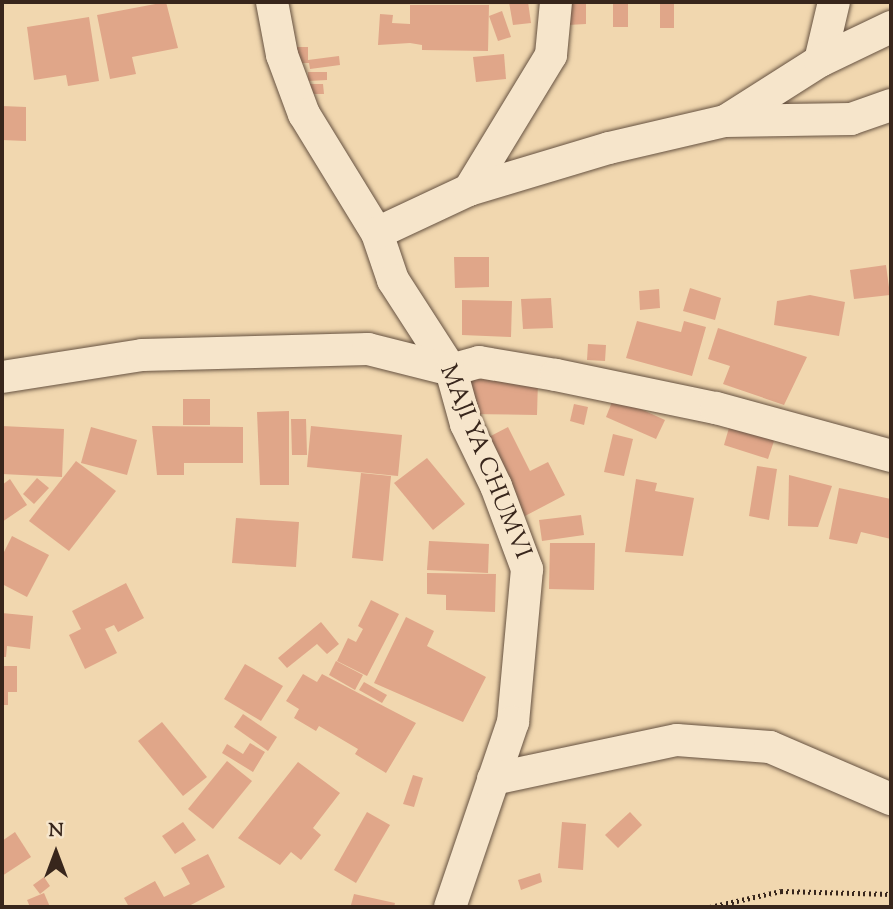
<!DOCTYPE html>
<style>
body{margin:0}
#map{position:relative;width:893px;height:909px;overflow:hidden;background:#f1d7af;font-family:"Sorts Mill Goudy",serif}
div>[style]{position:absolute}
.building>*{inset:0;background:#e0a689}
.path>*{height:4.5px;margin-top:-2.25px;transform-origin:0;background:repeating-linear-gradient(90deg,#38261c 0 2px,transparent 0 5.5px)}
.roads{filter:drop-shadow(0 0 2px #665241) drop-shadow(0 0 2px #665241)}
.street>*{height:32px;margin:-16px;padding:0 16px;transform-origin:16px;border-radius:16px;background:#f6e5cb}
span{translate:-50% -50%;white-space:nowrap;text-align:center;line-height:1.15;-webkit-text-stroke:7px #f6e5cb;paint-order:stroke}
.street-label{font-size:24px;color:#38261c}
.frame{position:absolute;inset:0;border:4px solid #38261c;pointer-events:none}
.north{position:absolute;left:21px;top:818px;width:70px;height:70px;-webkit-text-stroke:5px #f6e5cb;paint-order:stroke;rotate:0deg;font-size:19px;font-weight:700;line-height:28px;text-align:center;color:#38261c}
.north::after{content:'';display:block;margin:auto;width:24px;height:32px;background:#38261c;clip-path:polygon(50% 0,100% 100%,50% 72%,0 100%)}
</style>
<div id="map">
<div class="building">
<div style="clip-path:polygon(166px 2px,178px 48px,132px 57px,136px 74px,110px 79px,97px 15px)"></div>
<div style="clip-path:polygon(509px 2px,528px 2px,531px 23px,513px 25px)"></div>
<div style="clip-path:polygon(568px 2px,586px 2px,586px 24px,568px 25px)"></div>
<div style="clip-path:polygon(660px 2px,674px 2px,674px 28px,660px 28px)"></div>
<div style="clip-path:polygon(613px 4px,628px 4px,628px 27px,613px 27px)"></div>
<div style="clip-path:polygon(410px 5px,489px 5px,488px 51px,422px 50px,422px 45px,410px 43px,378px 45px,380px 14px,393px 15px,392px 23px,410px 24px)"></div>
<div style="clip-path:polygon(502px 11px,511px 37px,498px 41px,489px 16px)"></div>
<div style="clip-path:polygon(89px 17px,99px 81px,68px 86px,66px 75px,34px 80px,27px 27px)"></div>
<div style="clip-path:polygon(291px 47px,308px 47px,308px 60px,339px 56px,340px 65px,310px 69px,309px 63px,291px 63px)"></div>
<div style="clip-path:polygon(504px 54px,506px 79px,476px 82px,473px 57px)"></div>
<div style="clip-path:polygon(308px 72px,327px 72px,327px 80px,308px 81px)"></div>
<div style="clip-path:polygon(310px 84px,323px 84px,324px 94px,310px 94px)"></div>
<div style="clip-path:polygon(2px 106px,26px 107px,26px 141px,2px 140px)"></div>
<div style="clip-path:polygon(454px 257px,489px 257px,489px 287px,455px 288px)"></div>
<div style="clip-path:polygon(886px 265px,890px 295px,854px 299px,850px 270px)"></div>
<div style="clip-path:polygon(690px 288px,721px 298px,715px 320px,683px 311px)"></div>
<div style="clip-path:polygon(659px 289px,660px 308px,640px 310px,639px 291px)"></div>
<div style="clip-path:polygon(810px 295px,845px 302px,839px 336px,774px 325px,777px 301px)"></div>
<div style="clip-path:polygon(551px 298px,553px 328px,523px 329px,521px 299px)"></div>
<div style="clip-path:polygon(462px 300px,512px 301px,511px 337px,462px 335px)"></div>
<div style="clip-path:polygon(637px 321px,681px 332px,684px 321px,706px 327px,692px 376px,626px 358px)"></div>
<div style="clip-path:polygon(718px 328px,807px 357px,784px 405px,723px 384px,730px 366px,708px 359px)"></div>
<div style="clip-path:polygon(588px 344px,606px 345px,605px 361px,587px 360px)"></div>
<div style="clip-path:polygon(466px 379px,538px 380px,537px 415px,466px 414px)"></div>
<div style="clip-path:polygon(614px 397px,665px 420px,656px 439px,606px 417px)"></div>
<div style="clip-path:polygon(183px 399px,210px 399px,210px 425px,183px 425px)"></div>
<div style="clip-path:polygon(574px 404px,588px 407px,584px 425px,570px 421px)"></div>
<div style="clip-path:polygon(289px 411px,289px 485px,260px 485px,257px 412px)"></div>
<div style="clip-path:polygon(291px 419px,306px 419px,307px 455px,292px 455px)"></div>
<div style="clip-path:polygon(731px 421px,776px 435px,768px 459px,724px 445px)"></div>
<div style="clip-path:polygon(2px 426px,64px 429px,62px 477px,2px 474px)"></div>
<div style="clip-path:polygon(152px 426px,243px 427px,243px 463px,184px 463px,184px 475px,157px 475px)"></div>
<div style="clip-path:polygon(311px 426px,402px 435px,398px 476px,307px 467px)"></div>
<div style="clip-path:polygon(91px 427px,137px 440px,127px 475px,81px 463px)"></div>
<div style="clip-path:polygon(508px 427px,530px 471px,548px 462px,565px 495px,525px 516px,485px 439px)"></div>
<div style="clip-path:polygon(613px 434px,633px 439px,624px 476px,604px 472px)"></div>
<div style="clip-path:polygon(427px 458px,465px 504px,433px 530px,394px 483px)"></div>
<div style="clip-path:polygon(76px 461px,116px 491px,69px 551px,29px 521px)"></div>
<div style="clip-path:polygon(757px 466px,777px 469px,769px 520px,749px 516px)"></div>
<div style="clip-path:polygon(361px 473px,391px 476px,383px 561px,352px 558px)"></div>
<div style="clip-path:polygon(789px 475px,832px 486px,818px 527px,788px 526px)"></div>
<div style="clip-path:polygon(37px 478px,49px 488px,34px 504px,23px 494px)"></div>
<div style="clip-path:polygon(10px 479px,27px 505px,2px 522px,2px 485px)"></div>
<div style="clip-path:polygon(636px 479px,657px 483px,655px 491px,694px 498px,683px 556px,625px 552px)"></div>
<div style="clip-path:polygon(839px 488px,891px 499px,891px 539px,861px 532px,857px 544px,829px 539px)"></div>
<div style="clip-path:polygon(581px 515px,584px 535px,542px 541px,539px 520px)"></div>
<div style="clip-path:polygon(236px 518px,299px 522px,296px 567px,232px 563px)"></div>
<div style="clip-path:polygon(12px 536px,49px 555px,27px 597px,2px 584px,2px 556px)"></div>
<div style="clip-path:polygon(429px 541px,489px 544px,488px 573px,427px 570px)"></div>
<div style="clip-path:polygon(550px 543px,595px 543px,594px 590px,549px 589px)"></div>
<div style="clip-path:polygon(427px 573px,496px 574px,495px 612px,446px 610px,446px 595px,427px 594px)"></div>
<div style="clip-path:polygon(126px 583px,144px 618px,118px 632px,114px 625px,105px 629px,117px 653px,85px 669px,69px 635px,81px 629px,72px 611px)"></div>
<div style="clip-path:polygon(371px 600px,399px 614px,367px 676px,337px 661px,348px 638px,356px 642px,363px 629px,358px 626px)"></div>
<div style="clip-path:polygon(2px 613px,33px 616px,30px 649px,7px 646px,6px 657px,2px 657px)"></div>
<div style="clip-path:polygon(406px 617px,434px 631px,427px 646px,486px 677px,463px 722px,374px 683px)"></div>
<div style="clip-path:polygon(321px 622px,339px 644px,327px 654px,317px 644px,287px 668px,278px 658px)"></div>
<div style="clip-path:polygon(336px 661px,363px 675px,355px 690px,329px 675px)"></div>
<div style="clip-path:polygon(245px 664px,283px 686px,261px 721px,224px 699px)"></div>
<div style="clip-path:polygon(2px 666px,17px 666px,17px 692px,8px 692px,8px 705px,2px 705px)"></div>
<div style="clip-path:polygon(303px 674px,317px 682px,322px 674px,416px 723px,386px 773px,355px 754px,358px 749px,319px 726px,316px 731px,294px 718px,299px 709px,286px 701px)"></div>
<div style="clip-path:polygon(364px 682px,387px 695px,382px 703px,359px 690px)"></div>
<div style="clip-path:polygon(243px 714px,277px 737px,268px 751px,234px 727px)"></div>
<div style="clip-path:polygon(162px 722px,207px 777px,183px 796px,138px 741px)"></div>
<div style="clip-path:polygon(250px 743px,265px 752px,253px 772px,222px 753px,227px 744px,243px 754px)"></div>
<div style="clip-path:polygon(227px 761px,252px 781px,213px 829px,188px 809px)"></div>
<div style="clip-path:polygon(298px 762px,340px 793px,313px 828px,321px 835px,301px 860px,291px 852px,280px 865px,238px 838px)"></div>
<div style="clip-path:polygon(413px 775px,423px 778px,414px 807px,403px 804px)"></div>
<div style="clip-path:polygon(367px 812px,390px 825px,356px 883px,334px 870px)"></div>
<div style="clip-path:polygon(630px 812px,642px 825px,618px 848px,605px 835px)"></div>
<div style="clip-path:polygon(183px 822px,196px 840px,175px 854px,162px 836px)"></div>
<div style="clip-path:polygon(562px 822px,586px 824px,583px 870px,558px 868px)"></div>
<div style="clip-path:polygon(15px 832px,31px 857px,2px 876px,2px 841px)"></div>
<div style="clip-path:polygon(208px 854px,225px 887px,187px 907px,129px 907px,124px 898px,155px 881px,164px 897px,190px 884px,181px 868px)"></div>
<div style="clip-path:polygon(540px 873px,542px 882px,521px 890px,518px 880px)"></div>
<div style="clip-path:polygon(44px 877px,50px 886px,40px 894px,33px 885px)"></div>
<div style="clip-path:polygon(44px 893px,50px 907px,30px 907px,27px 900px)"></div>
<div style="clip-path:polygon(354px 894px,395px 903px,394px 907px,351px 905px)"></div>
</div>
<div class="path">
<div style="left:710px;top:907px;width:73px;rotate:-12.7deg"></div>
<div style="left:781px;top:891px;width:110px;rotate:1.6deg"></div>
</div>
<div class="roads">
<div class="street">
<div style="left:272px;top:2px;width:54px;rotate:79.3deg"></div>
<div style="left:282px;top:55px;width:63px;rotate:69.6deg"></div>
<div style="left:304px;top:114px;width:140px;rotate:58.5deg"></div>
<div style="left:377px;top:233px;width:50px;rotate:71.2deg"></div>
<div style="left:393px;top:280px;width:107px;rotate:57.2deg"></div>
<div style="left:451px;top:370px;width:56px;rotate:74.5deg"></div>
<div style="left:466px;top:424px;width:69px;rotate:64.2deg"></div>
<div style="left:496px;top:486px;width:89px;rotate:69.5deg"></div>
<div style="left:527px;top:569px;width:154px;rotate:95.2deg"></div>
<div style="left:513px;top:722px;width:195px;rotate:108.8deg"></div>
<div style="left:820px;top:61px;width:61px;rotate:-76.7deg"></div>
<div style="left:727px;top:120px;width:110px;rotate:-32.4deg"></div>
<div style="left:820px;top:61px;width:79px;rotate:-25.6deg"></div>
<div style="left:469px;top:190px;width:158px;rotate:-58.7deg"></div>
<div style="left:551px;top:55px;width:53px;rotate:-84.6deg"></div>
<div style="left:377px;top:233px;width:102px;rotate:-25.1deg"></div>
<div style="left:469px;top:190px;width:146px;rotate:-16.7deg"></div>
<div style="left:609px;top:148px;width:119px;rotate:-13.1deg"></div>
<div style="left:725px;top:121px;width:126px;rotate:-0.9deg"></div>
<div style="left:851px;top:119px;width:42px;rotate:-19.3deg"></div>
<div style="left:2px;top:377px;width:142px;rotate:-8.9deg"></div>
<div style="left:142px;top:355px;width:226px;rotate:-1.5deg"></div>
<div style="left:368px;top:349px;width:86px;rotate:14.2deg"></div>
<div style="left:451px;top:370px;width:29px;rotate:-16deg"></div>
<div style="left:479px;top:362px;width:78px;rotate:9.6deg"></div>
<div style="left:556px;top:375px;width:163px;rotate:11.7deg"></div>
<div style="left:716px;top:408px;width:181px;rotate:15.3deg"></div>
<div style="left:493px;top:779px;width:188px;rotate:-12deg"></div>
<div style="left:677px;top:740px;width:93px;rotate:4.3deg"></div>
<div style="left:770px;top:747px;width:132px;rotate:23.3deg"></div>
</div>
</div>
<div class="street-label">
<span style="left:484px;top:462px;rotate:68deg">MAJI YA CHUMVI</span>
</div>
<div class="frame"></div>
<div class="north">N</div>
</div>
